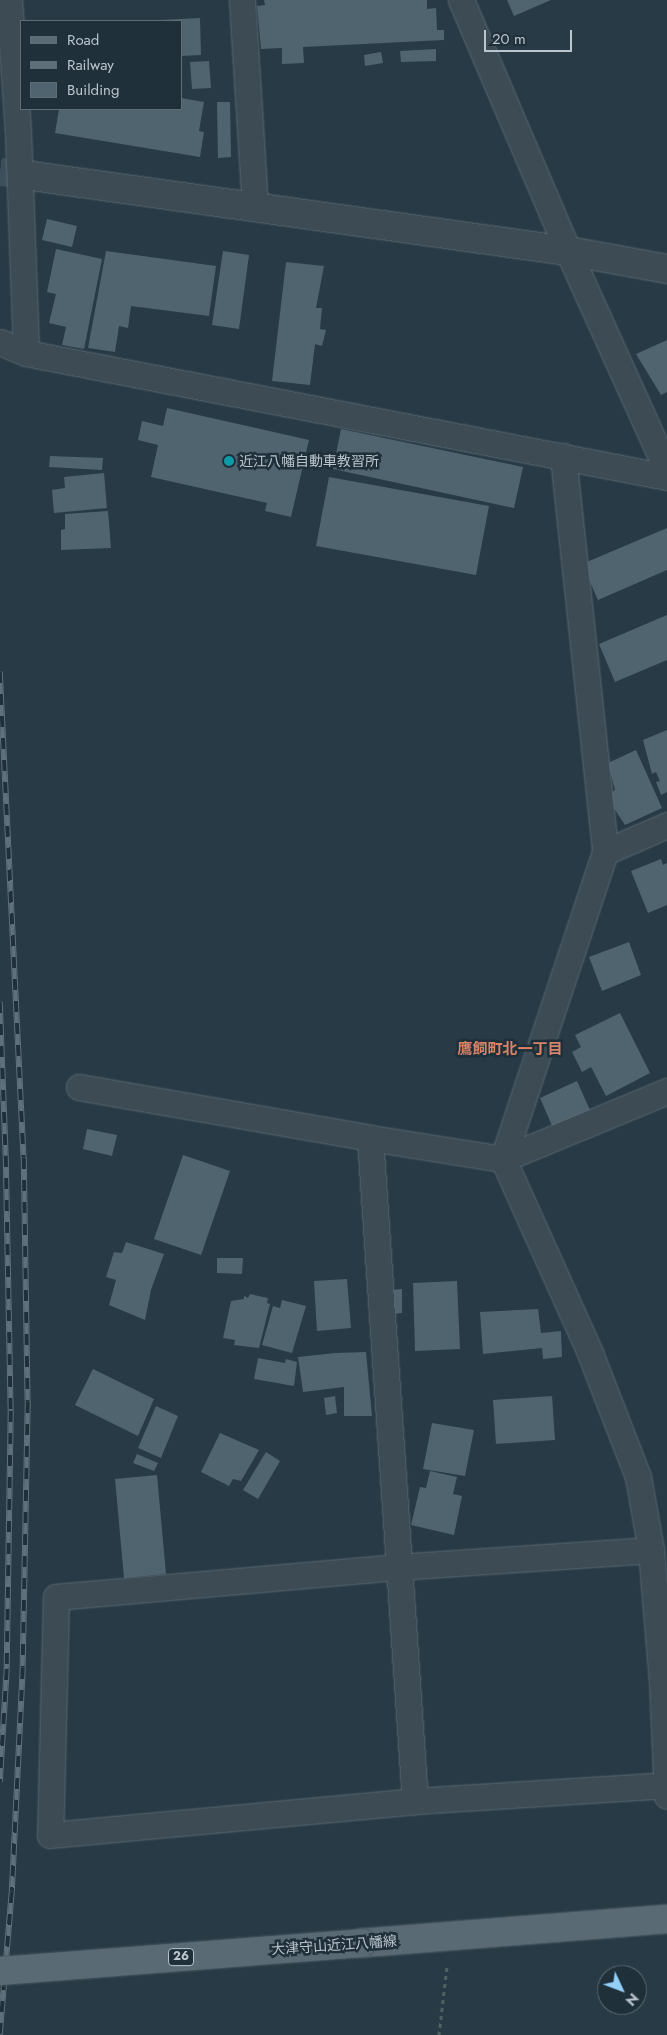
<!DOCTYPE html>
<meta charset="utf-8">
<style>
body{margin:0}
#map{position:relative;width:667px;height:2035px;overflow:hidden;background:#273a45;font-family:Jost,"Noto Sans JP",sans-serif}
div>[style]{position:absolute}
.building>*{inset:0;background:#506470}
.tertiary-tunnel>*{height:28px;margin-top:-14px;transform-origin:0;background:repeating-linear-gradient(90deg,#3d4f5a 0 28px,transparent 0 42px)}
.path>*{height:3px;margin-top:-1.5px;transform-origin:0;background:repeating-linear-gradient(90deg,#4a6361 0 4px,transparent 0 8px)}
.roads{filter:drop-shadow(0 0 1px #5a6872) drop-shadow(0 0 1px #5a6872)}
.minor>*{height:25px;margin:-12.5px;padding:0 12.5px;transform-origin:12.5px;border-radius:12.5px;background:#3c4b54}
.tertiary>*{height:28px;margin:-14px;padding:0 14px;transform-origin:14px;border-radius:14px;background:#3c4b54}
.primary>*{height:28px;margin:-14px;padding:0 14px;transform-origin:14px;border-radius:14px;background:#5a6a74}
.rail>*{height:5.5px;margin-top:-2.75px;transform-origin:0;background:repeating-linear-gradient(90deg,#20303a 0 11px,#5e707b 0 22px);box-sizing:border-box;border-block:1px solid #5e707b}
.bridges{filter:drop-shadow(0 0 1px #485761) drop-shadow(0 0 1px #485761)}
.primary-bridge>*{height:28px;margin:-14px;padding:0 14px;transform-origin:14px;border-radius:14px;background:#5a6a74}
.dots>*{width:14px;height:14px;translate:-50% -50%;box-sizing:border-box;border:2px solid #20303a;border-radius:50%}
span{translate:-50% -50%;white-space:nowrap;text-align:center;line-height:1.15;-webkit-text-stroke:5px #20303a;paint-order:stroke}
.shield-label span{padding:1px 4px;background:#20303a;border:1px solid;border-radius:4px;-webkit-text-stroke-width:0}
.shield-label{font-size:12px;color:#bac5ce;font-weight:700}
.poi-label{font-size:14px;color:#bac5ce}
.left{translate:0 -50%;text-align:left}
.street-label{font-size:14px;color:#bac5ce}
.neighbourhood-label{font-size:15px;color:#d98369;font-weight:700}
.legend{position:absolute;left:20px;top:20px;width:162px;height:90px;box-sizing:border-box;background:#20303a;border:1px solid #5e6c75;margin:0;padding:6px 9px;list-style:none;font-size:15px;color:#bac5ce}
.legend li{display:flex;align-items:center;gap:10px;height:25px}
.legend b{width:25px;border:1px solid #5e6c75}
.north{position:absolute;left:597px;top:1965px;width:50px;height:50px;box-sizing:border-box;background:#20303a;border:1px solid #5e6c75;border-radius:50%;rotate:133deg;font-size:14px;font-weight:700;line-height:20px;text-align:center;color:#bac5ce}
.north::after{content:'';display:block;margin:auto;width:18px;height:22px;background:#92cffa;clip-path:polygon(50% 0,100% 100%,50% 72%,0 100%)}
.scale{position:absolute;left:484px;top:30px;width:88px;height:22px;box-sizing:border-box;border:2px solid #bac5ce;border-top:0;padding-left:6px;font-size:15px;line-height:18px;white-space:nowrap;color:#bac5ce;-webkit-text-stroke:4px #20303a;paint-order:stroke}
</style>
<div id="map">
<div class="building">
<div style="clip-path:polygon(264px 0,427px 0,427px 9px,436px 8px,437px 30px,444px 30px,444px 40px,303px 47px,304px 63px,282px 64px,282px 48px,261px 49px,257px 6px,265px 5px)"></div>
<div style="clip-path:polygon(507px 0,551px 0,514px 16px)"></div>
<div style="clip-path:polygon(200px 18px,201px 55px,181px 56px,181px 21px,161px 20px)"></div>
<div style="clip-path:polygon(436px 49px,436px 61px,401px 62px,400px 51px)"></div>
<div style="clip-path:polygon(381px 52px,383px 63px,365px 66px,364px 55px)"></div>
<div style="clip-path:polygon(209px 61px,211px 88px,192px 89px,190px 62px)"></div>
<div style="clip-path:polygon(181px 98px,204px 102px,199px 131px,204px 132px,200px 157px,55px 133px,59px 109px,181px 109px)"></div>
<div style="clip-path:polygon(217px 102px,230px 102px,231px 157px,218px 158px)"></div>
<div style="clip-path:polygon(47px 219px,77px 226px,72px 247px,42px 240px)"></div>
<div style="clip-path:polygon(56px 249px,102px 259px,84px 349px,62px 345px,66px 327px,49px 323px,56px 294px,47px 292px)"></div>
<div style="clip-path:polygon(106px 251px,216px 266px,209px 316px,131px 306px,128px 328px,119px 326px,115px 352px,88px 348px)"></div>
<div style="clip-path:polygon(223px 251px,249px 255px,239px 329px,212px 325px)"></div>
<div style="clip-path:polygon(286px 262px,324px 266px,316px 308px,322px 308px,320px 329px,326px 330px,322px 346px,315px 344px,310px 385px,272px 381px)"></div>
<div style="clip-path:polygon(667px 340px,667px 392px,661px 395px,636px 354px)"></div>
<div style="clip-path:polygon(167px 408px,309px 440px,291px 517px,265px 511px,267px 503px,151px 477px,158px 445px,138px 440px,142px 421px,163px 426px)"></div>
<div style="clip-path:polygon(341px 429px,523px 467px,514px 508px,333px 469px)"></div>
<div style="clip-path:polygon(50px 456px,103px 458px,102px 470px,49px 467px)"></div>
<div style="clip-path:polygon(104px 473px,107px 508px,54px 513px,52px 490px,65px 488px,64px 477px)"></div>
<div style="clip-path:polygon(329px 477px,489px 506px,476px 575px,316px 546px)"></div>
<div style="clip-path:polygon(108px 511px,111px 548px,61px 550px,61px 530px,65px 529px,65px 514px)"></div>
<div style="clip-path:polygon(667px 528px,667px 570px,598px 600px,582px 564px)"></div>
<div style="clip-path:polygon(667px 615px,667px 660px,615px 682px,599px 644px)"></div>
<div style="clip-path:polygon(667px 730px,667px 792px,661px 795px,656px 782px,660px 781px,656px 772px,652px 774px,643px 740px)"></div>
<div style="clip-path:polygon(636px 750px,662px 808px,625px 825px,606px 796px,615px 790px,608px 763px)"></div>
<div style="clip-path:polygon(661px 859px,663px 865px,667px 863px,667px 905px,648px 913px,631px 871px)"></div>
<div style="clip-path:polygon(629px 942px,641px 975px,602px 991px,589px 957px)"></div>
<div style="clip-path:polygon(620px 1013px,650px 1073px,606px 1096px,591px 1067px,582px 1072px,572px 1052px,581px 1047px,575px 1035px)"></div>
<div style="clip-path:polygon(577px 1081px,590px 1110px,553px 1128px,540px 1098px)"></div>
<div style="clip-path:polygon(87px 1129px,117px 1135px,112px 1156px,83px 1149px)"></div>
<div style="clip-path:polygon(183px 1155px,230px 1171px,201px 1255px,154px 1239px)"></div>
<div style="clip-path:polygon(126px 1242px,164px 1254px,151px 1290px,145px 1320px,109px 1305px,116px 1280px,106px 1277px,114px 1252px,122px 1253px)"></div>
<div style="clip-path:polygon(217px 1258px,243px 1258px,242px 1274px,217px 1273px)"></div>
<div style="clip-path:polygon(347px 1279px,351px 1328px,317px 1331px,314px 1281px)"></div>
<div style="clip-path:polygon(457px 1281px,460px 1349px,415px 1351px,413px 1283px)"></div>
<div style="clip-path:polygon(402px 1289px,402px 1313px,392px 1314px,391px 1290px)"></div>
<div style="clip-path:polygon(250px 1294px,268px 1298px,267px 1303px,270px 1304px,259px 1348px,234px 1345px,235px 1340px,223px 1338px,231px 1301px,244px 1299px,244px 1296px,248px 1298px)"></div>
<div style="clip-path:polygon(282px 1300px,306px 1306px,292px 1353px,262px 1345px,273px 1306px,280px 1308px)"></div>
<div style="clip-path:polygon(538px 1309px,541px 1333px,561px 1331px,562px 1357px,543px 1359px,542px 1348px,483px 1354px,480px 1312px)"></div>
<div style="clip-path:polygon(366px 1352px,372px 1416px,344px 1416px,344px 1387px,303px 1392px,298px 1357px,335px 1353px)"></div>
<div style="clip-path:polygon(258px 1358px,285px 1363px,286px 1359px,297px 1362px,294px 1386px,254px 1379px)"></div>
<div style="clip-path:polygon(93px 1369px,154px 1399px,138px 1436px,75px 1405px)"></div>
<div style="clip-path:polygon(335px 1396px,337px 1413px,326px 1415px,324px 1398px)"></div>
<div style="clip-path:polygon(552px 1396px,555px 1440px,496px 1444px,493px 1400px)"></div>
<div style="clip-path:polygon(156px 1406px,178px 1416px,161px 1458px,138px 1448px)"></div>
<div style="clip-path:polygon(432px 1423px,474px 1430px,465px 1476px,423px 1469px)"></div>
<div style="clip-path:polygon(220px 1433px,259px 1450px,241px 1481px,233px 1479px,229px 1486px,201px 1472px)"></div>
<div style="clip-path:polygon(266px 1452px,280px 1461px,258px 1499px,243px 1490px)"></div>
<div style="clip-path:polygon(137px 1454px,158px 1463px,154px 1471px,133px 1463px)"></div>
<div style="clip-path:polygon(430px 1471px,457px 1477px,453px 1494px,462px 1496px,454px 1535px,411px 1525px,420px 1487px,426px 1488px)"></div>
<div style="clip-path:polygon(157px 1475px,166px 1574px,124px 1578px,115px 1479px)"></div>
</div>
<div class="tertiary-tunnel">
<div style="left:0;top:172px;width:32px;rotate:7deg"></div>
</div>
<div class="path">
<div style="left:439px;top:2035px;width:69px;rotate:-83.4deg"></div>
</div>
<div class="roads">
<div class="minor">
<div style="left:9px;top:0;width:133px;rotate:86.1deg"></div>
<div style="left:18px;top:133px;width:220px;rotate:87.9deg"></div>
<div style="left:242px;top:0;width:206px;rotate:86.4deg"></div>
<div style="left:461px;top:0;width:273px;rotate:66.9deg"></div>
<div style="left:568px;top:251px;width:240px;rotate:65.7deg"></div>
<div style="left:0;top:342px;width:28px;rotate:23deg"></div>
<div style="left:26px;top:353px;width:653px;rotate:10.95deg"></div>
<div style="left:563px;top:456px;width:398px;rotate:83.9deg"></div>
<div style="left:605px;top:852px;width:324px;rotate:108.4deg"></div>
<div style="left:503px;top:1159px;width:213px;rotate:65.8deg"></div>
<div style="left:590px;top:1353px;width:133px;rotate:68.8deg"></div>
<div style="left:638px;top:1477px;width:74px;rotate:79.9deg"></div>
<div style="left:651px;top:1550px;width:130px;rotate:85.2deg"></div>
<div style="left:662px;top:1680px;width:116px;rotate:87.5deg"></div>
<div style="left:605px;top:852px;width:68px;rotate:-23.5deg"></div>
<div style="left:79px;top:1087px;width:295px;rotate:9.9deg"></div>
<div style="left:370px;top:1138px;width:135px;rotate:9deg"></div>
<div style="left:503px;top:1159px;width:178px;rotate:-22.5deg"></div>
<div style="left:370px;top:1138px;width:665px;rotate:86.12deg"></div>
<div style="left:651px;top:1550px;width:254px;rotate:176.2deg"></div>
<div style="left:398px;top:1567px;width:343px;rotate:175deg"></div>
<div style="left:56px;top:1597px;width:238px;rotate:91.4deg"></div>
<div style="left:50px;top:1835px;width:367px;rotate:-5.3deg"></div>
<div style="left:415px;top:1801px;width:252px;rotate:-3.6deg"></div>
</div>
<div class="tertiary">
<div style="left:32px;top:176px;width:541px;rotate:7.97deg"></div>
<div style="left:568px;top:251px;width:101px;rotate:10.3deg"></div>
</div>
<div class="primary">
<div style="left:362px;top:1943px;width:306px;rotate:-4.5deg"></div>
</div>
</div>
<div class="rail">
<div style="left:0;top:672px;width:487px;rotate:87.2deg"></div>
<div style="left:24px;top:1158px;width:244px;rotate:89.1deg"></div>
<div style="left:28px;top:1402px;width:266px;rotate:91.1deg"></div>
<div style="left:23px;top:1668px;width:224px;rotate:92.8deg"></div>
<div style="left:12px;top:1892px;width:144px;rotate:94.8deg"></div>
<div style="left:0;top:1002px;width:154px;rotate:87.8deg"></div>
<div style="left:6px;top:1156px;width:255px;rotate:88.9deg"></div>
<div style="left:11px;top:1411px;width:258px;rotate:90.9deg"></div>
<div style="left:7px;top:1669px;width:113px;rotate:93.5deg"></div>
</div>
<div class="bridges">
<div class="primary-bridge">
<div style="left:0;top:1971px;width:363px;rotate:-4.4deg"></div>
</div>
</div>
<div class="dots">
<div style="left:229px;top:461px;background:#0f9aa8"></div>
</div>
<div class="shield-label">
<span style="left:181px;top:1957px">26</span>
</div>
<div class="poi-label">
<span class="left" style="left:239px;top:461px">近江八幡自動車教習所</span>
</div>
<div class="street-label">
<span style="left:334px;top:1945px;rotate:-4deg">大津守山近江八幡線</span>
</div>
<div class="neighbourhood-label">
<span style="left:510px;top:1050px">鷹飼町北一丁目</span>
</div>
<ul class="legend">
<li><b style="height:6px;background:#5a6a74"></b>Road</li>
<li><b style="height:6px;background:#5e707b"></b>Railway</li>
<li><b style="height:14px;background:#506470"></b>Building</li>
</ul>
<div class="north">N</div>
<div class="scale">20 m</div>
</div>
